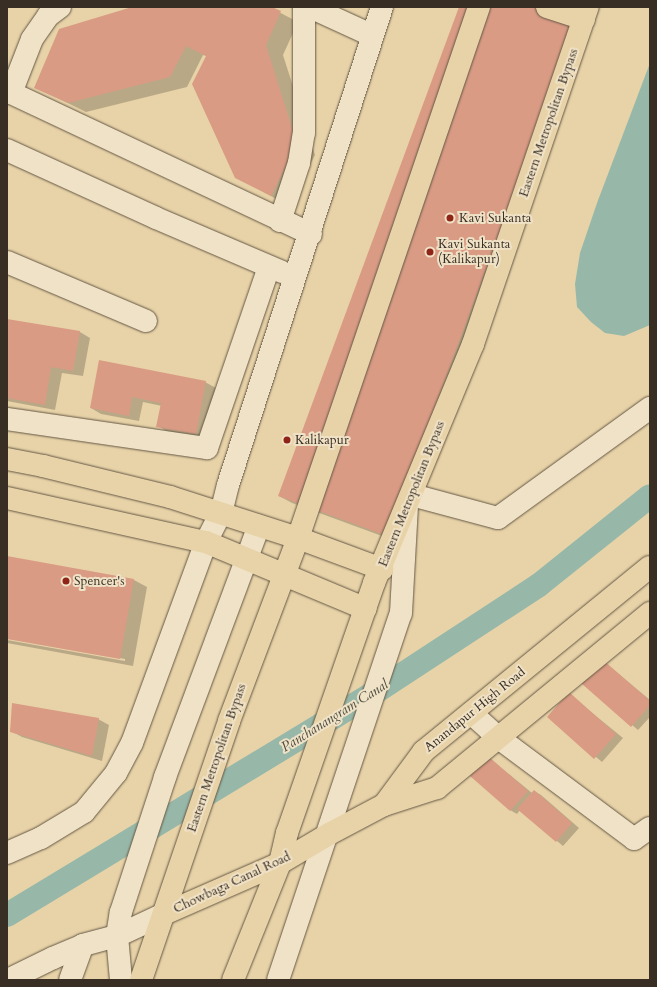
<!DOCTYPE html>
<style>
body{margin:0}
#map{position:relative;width:657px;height:987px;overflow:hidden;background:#e8d3a8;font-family:Cardo,serif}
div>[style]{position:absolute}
.water>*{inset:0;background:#97b8a9}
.shadow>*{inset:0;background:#0003}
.canal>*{height:24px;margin:-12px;padding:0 12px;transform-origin:12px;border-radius:12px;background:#97b8a9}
.building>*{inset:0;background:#d99b84}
.roads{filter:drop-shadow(0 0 1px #645745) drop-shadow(0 0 1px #645745)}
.minor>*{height:22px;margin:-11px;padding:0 11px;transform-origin:11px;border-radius:11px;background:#f0e2c6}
.major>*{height:22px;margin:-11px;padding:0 11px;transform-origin:11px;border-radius:11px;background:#e8d3a8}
.dots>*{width:11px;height:11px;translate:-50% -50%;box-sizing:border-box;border:2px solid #f0e2c6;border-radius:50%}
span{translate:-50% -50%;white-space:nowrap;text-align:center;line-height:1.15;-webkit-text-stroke:4px #f0e2c6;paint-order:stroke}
.street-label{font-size:13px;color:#382e24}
.poi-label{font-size:13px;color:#382e24}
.left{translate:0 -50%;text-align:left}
.water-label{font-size:14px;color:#4b4a3f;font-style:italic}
.frame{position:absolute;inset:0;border:8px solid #382e24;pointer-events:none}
</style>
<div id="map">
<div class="water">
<div style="clip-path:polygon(650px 63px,650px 325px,624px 336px,605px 333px,591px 322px,577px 307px,575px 284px,580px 253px,597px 203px)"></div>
</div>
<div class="shadow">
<div style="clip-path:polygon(136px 7px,269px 7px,298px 22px,283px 55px,315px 155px,289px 206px,236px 177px,207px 56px,203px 55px,187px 87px,86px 112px,35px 87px)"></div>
<div style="clip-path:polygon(460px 7px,599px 7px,401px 543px,292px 503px,279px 496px)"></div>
<div style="clip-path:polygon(7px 320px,80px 332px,90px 338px,83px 376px,62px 373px,55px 410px,7px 401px)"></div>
<div style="clip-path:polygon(100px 362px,205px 382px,216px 388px,206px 439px,168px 432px,158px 426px,162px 406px,143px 402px,139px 421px,101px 414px,91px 408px)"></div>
<div style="clip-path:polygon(7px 557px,134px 580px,147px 587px,133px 666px,7px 643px,7px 640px,125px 661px,125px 659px,7px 638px)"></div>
<div style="clip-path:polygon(602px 660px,650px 700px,650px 717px,638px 730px,582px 683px)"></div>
<div style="clip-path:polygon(569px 694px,623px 738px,602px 762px,548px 717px)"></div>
<div style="clip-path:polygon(98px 719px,109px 725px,102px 761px,22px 737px,11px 731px)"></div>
<div style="clip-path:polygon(488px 757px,532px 793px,534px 791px,541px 795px,579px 828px,563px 846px,520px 810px,517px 814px,510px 810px)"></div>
</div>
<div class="canal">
<div style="left:7px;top:915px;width:429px;rotate:-31.2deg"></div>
<div style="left:374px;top:693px;width:197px;rotate:-33.2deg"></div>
<div style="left:539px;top:585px;width:142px;rotate:-38.7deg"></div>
</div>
<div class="building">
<div style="clip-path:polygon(132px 7px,272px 7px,281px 11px,266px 45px,297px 144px,271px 196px,235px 178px,192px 84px,206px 56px,186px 46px,170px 77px,68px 103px,34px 88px,59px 29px)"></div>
<div style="clip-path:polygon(459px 7px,583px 7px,387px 536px,278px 496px)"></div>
<div style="clip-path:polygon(7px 319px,80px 331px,73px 371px,51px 367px,45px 405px,7px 398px)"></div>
<div style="clip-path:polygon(99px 360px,206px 381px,196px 434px,156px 427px,161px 403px,132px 397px,129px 416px,90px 408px)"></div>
<div style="clip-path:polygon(7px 556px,134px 579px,120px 659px,7px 639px)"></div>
<div style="clip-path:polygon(602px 659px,650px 701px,650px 705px,631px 727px,581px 683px)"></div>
<div style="clip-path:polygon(569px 692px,616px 734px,594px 759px,547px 717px)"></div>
<div style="clip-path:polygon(12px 703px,99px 718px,92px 756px,10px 732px)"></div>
<div style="clip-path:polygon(488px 756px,528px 791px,510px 811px,470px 776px)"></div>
<div style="clip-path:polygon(534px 790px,572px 823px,556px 842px,517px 809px)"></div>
</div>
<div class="roads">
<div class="minor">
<div style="left:310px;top:7px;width:69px;rotate:24.7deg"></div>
<div style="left:7px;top:91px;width:336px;rotate:25.2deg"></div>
<div style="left:11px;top:93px;width:58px;rotate:-68.7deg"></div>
<div style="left:32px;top:39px;width:28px;rotate:-55deg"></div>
<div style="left:48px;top:16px;width:15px;rotate:-37deg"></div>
<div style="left:7px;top:150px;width:164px;rotate:24.5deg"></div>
<div style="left:156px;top:218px;width:137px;rotate:23.2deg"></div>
<div style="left:280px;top:221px;width:61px;rotate:-71.9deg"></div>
<div style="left:299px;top:163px;width:30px;rotate:-81deg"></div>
<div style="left:304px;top:133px;width:126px;rotate:-90deg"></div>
<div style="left:7px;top:262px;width:151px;rotate:23deg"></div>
<div style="left:7px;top:419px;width:202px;rotate:8.3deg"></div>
<div style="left:207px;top:448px;width:191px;rotate:-71.1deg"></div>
<div style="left:412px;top:495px;width:89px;rotate:15deg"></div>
<div style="left:498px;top:518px;width:188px;rotate:-35.9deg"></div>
<div style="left:471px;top:713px;width:39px;rotate:42deg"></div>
<div style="left:500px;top:739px;width:167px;rotate:36.7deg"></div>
<div style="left:634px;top:839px;width:19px;rotate:-35deg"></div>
<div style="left:7px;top:853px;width:37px;rotate:-24deg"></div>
<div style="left:41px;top:838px;width:50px;rotate:-31.2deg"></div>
<div style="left:84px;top:812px;width:50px;rotate:-50.6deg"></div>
<div style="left:116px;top:773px;width:34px;rotate:-62deg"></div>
<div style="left:132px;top:743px;width:214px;rotate:-69.8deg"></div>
<div style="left:206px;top:542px;width:33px;rotate:-63deg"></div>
<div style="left:221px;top:513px;width:29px;rotate:-76deg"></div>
<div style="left:228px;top:485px;width:502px;rotate:-72.14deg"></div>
<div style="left:8px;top:980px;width:50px;rotate:-26.1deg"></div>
<div style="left:53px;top:958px;width:33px;rotate:-23deg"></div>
<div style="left:83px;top:945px;width:35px;rotate:-15deg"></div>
<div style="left:117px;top:936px;width:52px;rotate:-25.1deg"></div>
<div style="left:70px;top:980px;width:37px;rotate:-70deg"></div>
<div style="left:121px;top:980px;width:44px;rotate:-95.2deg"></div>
<div style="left:117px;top:936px;width:24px;rotate:-81deg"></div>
<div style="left:121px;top:912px;width:142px;rotate:-71.9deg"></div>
<div style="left:165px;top:777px;width:268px;rotate:-69.5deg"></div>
<div style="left:278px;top:980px;width:387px;rotate:-71.5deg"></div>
<div style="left:401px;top:613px;width:106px;rotate:-86.8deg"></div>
</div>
<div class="major">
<div style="left:547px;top:7px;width:39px;rotate:18deg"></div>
<div style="left:7px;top:459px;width:37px;rotate:11deg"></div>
<div style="left:43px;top:466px;width:131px;rotate:13.7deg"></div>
<div style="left:170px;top:497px;width:134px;rotate:17.8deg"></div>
<div style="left:298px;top:538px;width:90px;rotate:20.3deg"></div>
<div style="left:7px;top:498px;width:204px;rotate:12.5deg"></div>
<div style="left:206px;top:542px;width:173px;rotate:22.7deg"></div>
<div style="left:384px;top:805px;width:67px;rotate:-53.5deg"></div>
<div style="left:424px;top:751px;width:291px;rotate:-39.2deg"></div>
<div style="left:164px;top:914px;width:127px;rotate:-23.7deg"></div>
<div style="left:280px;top:863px;width:57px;rotate:-30.6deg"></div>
<div style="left:329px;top:834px;width:62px;rotate:-27.8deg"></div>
<div style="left:384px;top:805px;width:56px;rotate:-17.8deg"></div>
<div style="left:437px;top:788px;width:276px;rotate:-39.4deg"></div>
<div style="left:141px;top:980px;width:274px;rotate:-71.2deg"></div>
<div style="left:229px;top:721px;width:196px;rotate:-69.3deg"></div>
<div style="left:298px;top:538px;width:561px;rotate:-71.18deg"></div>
<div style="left:233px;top:980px;width:126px;rotate:-68.1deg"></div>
<div style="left:280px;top:863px;width:31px;rotate:-77deg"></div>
<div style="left:287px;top:833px;width:265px;rotate:-70.8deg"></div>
<div style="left:374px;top:583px;width:259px;rotate:-67.5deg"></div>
<div style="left:473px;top:344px;width:356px;rotate:-71.2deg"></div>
</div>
</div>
<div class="dots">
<div style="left:450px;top:218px;background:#8f2418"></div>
<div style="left:430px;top:252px;background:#8f2418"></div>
<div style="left:287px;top:440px;background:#8f2418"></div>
<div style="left:66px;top:581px;background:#8f2418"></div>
</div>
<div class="street-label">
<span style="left:549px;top:123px;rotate:-71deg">Eastern Metropolitan Bypass</span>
<span style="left:412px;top:494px;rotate:-68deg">Eastern Metropolitan Bypass</span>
<span style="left:475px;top:710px;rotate:-39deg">Anandapur High Road</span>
<span style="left:217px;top:758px;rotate:-71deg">Eastern Metropolitan Bypass</span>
<span style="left:232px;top:883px;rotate:-25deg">Chowbaga Canal Road</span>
</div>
<div class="poi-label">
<span class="left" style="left:459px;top:218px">Kavi Sukanta</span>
<span class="left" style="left:438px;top:252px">Kavi Sukanta<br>(Kalikapur)</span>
<span class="left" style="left:295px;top:440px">Kalikapur</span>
<span class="left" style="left:74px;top:581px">Spencer's</span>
</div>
<div class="water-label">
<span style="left:335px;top:716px;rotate:-32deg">Panchanangram Canal</span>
</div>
<div class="frame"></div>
</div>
